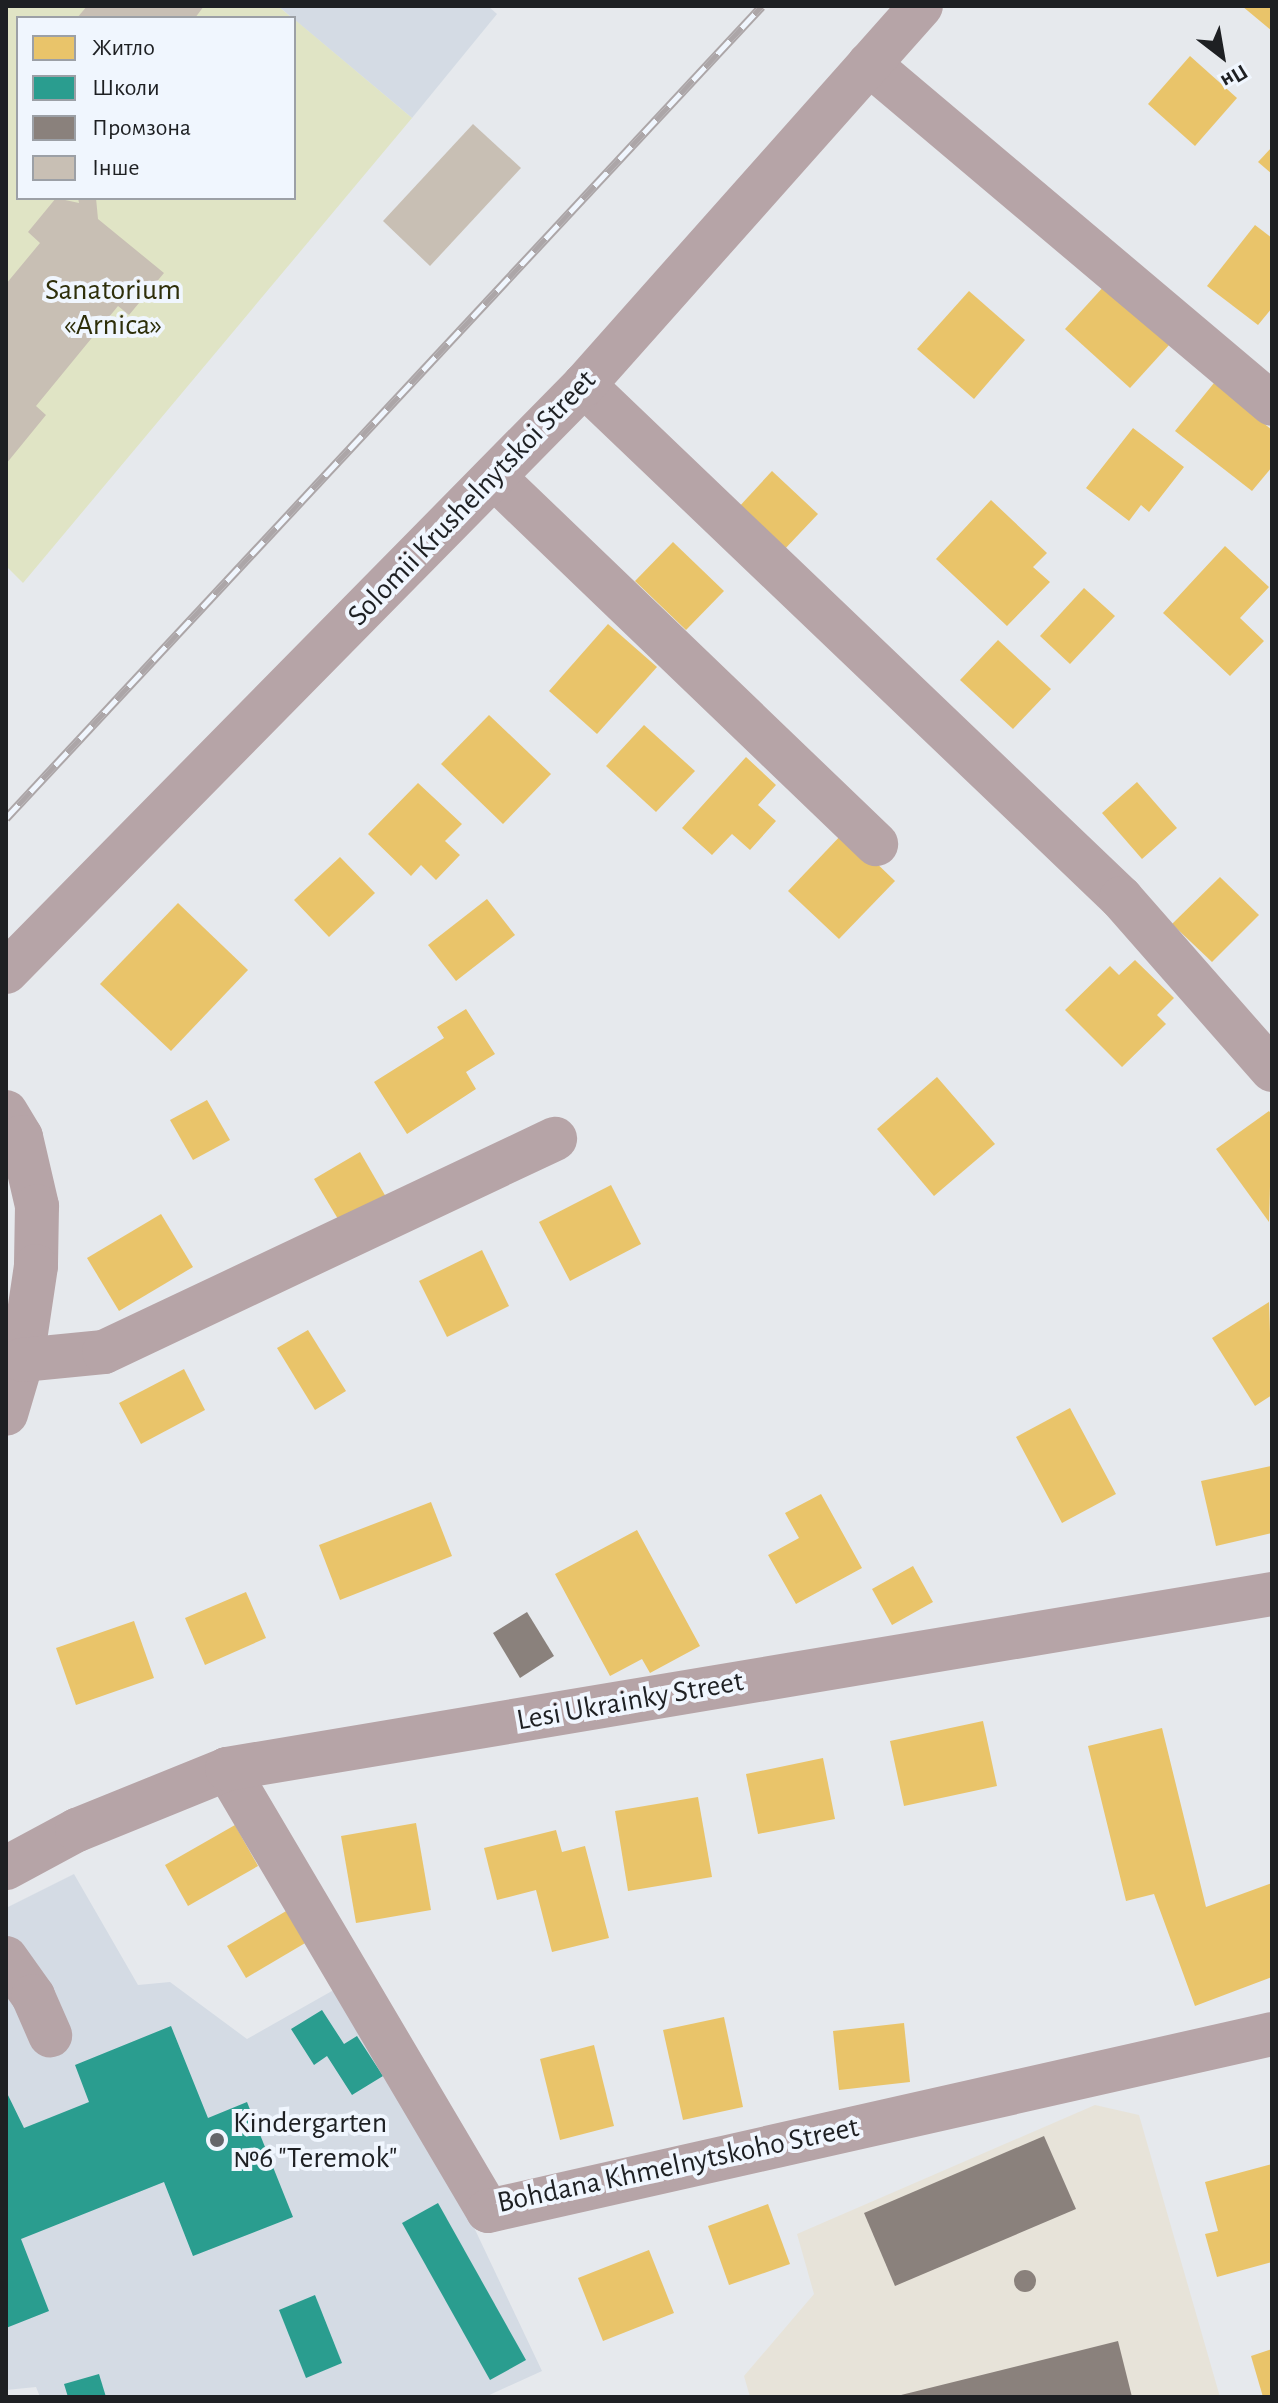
<!DOCTYPE html>
<meta charset="utf-8">
<style>
body{margin:0}
#map{position:relative;width:1278px;height:2403px;overflow:hidden;background:#e6e9ed;font-family:"Alegreya Sans",sans-serif}
div>[style]{position:absolute}
.industrial>*{inset:0;background:#e7e3d9}
.built>*{inset:0;background:#d4dbe4}
.green>*{inset:0;background:#e0e4c5}
.homes>*{inset:0;background:#e9c46a}
.schools>*{inset:0;background:#2a9d8f}
.industry>*{inset:0;background:#8a817c}
.round{border-radius:50%}
.building>*{inset:0;background:#c8bfb4}
.minor>*{height:44px;margin:-22px;padding:0 22px;transform-origin:22px;border-radius:22px;background:#b6a4a7}
.rail>*{height:9px;margin-top:-4.5px;transform-origin:0;background:repeating-linear-gradient(90deg,#f0f6fe 0 18px,#aca6a8 0 36px);box-sizing:border-box;border-block:2px solid #aca6a8}
.dots>*{width:22px;height:22px;translate:-50% -50%;box-sizing:border-box;border:4px solid #f0f6fe;border-radius:50%}
span{translate:-50% -50%;white-space:nowrap;text-align:center;line-height:1.15;-webkit-text-stroke:8px #f0f6fe;paint-order:stroke}
.park-label{font-size:30px;color:#2e2f0a}
.street-label{font-size:30px;color:#1e2023}
.poi-label{font-size:30px;color:#1e2023}
.left{translate:0 -50%;text-align:left}
.frame{position:absolute;inset:0;border:8px solid #1e2023;pointer-events:none}
.legend{position:absolute;left:16px;top:16px;width:280px;height:184px;box-sizing:border-box;background:#f0f6fe;border:2px solid #9ca0a6;margin:0;padding:10px 14px;list-style:none;font-size:24px;color:#1e2023}
.legend li{display:flex;align-items:center;gap:16px;height:40px}
.legend b{width:40px;border:2px solid #9ca0a6}
.north{position:absolute;left:1182px;top:16px;width:80px;height:80px;-webkit-text-stroke:6px #f0f6fe;paint-order:stroke;rotate:149deg;font-size:22px;font-weight:700;line-height:32px;text-align:center;color:#1e2023}
.north::after{content:'';display:block;margin:auto;width:28px;height:36px;background:#1e2023;clip-path:polygon(50% 0,100% 100%,50% 72%,0 100%)}
</style>
<div id="map">
<div class="industrial">
<div style="clip-path:polygon(1095px 2105px,1139px 2115px,1220px 2397px,750px 2397px,744px 2376px,814px 2294px,797px 2234px)"></div>
</div>
<div class="built">
<div style="clip-path:polygon(278px 6px,488px 6px,497px 14px,412px 118px)"></div>
<div style="clip-path:polygon(74px 1874px,138px 1985px,170px 1982px,247px 2039px,339px 1987px,461px 2200px,542px 2371px,485px 2397px,40px 2397px,36px 2387px,6px 2390px,6px 1908px)"></div>
</div>
<div class="green">
<div style="clip-path:polygon(6px 6px,278px 6px,292px 18px,18px 18px,18px 198px,294px 198px,294px 19px,412px 118px,23px 583px,6px 566px)"></div>
</div>
<div class="homes">
<div style="clip-path:polygon(1242px 6px,1272px 6px,1272px 31px)"></div>
<div style="clip-path:polygon(1190px 56px,1237px 98px,1195px 146px,1148px 104px)"></div>
<div style="clip-path:polygon(1272px 147px,1272px 174px,1258px 162px)"></div>
<div style="clip-path:polygon(1255px 225px,1272px 238px,1272px 308px,1258px 325px,1207px 286px)"></div>
<div style="clip-path:polygon(1105px 285px,1170px 344px,1130px 388px,1065px 329px)"></div>
<div style="clip-path:polygon(969px 291px,1025px 340px,974px 399px,917px 349px)"></div>
<div style="clip-path:polygon(1214px 383px,1272px 430px,1272px 467px,1252px 491px,1175px 431px)"></div>
<div style="clip-path:polygon(1133px 428px,1184px 467px,1149px 512px,1141px 505px,1129px 521px,1086px 488px)"></div>
<div style="clip-path:polygon(772px 471px,818px 514px,782px 552px,737px 509px)"></div>
<div style="clip-path:polygon(991px 500px,1047px 553px,1033px 567px,1050px 582px,1007px 626px,936px 559px)"></div>
<div style="clip-path:polygon(673px 542px,724px 591px,686px 630px,635px 581px)"></div>
<div style="clip-path:polygon(1225px 546px,1269px 587px,1240px 618px,1264px 641px,1230px 676px,1163px 613px)"></div>
<div style="clip-path:polygon(1084px 588px,1115px 616px,1070px 664px,1040px 636px)"></div>
<div style="clip-path:polygon(608px 624px,657px 667px,597px 734px,549px 691px)"></div>
<div style="clip-path:polygon(998px 640px,1051px 689px,1013px 729px,960px 680px)"></div>
<div style="clip-path:polygon(489px 715px,551px 774px,503px 824px,441px 764px)"></div>
<div style="clip-path:polygon(644px 725px,695px 771px,656px 812px,606px 766px)"></div>
<div style="clip-path:polygon(746px 757px,776px 785px,758px 805px,776px 821px,750px 850px,732px 834px,712px 855px,682px 828px)"></div>
<div style="clip-path:polygon(1137px 782px,1177px 828px,1142px 859px,1102px 813px)"></div>
<div style="clip-path:polygon(418px 783px,462px 824px,445px 841px,460px 855px,436px 880px,421px 865px,411px 876px,368px 834px)"></div>
<div style="clip-path:polygon(844px 832px,895px 881px,839px 939px,788px 891px)"></div>
<div style="clip-path:polygon(340px 857px,375px 893px,329px 937px,294px 900px)"></div>
<div style="clip-path:polygon(1220px 877px,1259px 915px,1212px 962px,1172px 924px)"></div>
<div style="clip-path:polygon(487px 899px,515px 935px,456px 981px,428px 945px)"></div>
<div style="clip-path:polygon(178px 903px,248px 970px,171px 1051px,100px 984px)"></div>
<div style="clip-path:polygon(1135px 960px,1174px 998px,1157px 1015px,1166px 1024px,1122px 1067px,1065px 1010px,1110px 966px,1119px 975px)"></div>
<div style="clip-path:polygon(466px 1009px,495px 1054px,466px 1072px,476px 1089px,407px 1134px,374px 1082px,444px 1038px,437px 1027px)"></div>
<div style="clip-path:polygon(937px 1077px,995px 1144px,934px 1196px,877px 1129px)"></div>
<div style="clip-path:polygon(207px 1100px,230px 1140px,193px 1160px,170px 1120px)"></div>
<div style="clip-path:polygon(1269px 1111px,1272px 1115px,1269px 1222px,1216px 1149px)"></div>
<div style="clip-path:polygon(360px 1152px,386px 1197px,341px 1224px,314px 1179px)"></div>
<div style="clip-path:polygon(611px 1185px,641px 1244px,570px 1281px,539px 1222px)"></div>
<div style="clip-path:polygon(161px 1214px,193px 1267px,119px 1311px,87px 1258px)"></div>
<div style="clip-path:polygon(482px 1250px,509px 1306px,447px 1337px,419px 1281px)"></div>
<div style="clip-path:polygon(1269px 1302px,1272px 1395px,1255px 1406px,1212px 1338px)"></div>
<div style="clip-path:polygon(308px 1330px,346px 1391px,315px 1410px,277px 1348px)"></div>
<div style="clip-path:polygon(184px 1369px,205px 1410px,141px 1444px,119px 1403px)"></div>
<div style="clip-path:polygon(1070px 1408px,1116px 1494px,1062px 1523px,1016px 1437px)"></div>
<div style="clip-path:polygon(1271px 1466px,1272px 1533px,1216px 1546px,1201px 1481px)"></div>
<div style="clip-path:polygon(821px 1494px,862px 1568px,796px 1604px,768px 1555px,799px 1538px,785px 1513px)"></div>
<div style="clip-path:polygon(431px 1502px,452px 1556px,340px 1600px,319px 1545px)"></div>
<div style="clip-path:polygon(637px 1530px,700px 1646px,650px 1673px,642px 1659px,610px 1676px,555px 1574px)"></div>
<div style="clip-path:polygon(913px 1566px,933px 1602px,892px 1625px,872px 1589px)"></div>
<div style="clip-path:polygon(246px 1592px,266px 1638px,205px 1665px,185px 1618px)"></div>
<div style="clip-path:polygon(134px 1621px,154px 1678px,76px 1705px,56px 1648px)"></div>
<div style="clip-path:polygon(983px 1721px,997px 1786px,904px 1806px,890px 1741px)"></div>
<div style="clip-path:polygon(1162px 1728px,1206px 1907px,1272px 1883px,1272px 1977px,1195px 2006px,1154px 1894px,1126px 1901px,1088px 1746px)"></div>
<div style="clip-path:polygon(823px 1758px,835px 1819px,758px 1834px,746px 1774px)"></div>
<div style="clip-path:polygon(698px 1797px,712px 1877px,628px 1891px,615px 1811px)"></div>
<div style="clip-path:polygon(416px 1823px,431px 1910px,356px 1923px,341px 1836px)"></div>
<div style="clip-path:polygon(235px 1825px,258px 1866px,188px 1906px,165px 1865px)"></div>
<div style="clip-path:polygon(556px 1830px,562px 1852px,585px 1846px,609px 1938px,552px 1952px,536px 1890px,497px 1900px,484px 1848px)"></div>
<div style="clip-path:polygon(293px 1907px,312px 1939px,246px 1978px,227px 1946px)"></div>
<div style="clip-path:polygon(724px 2017px,743px 2107px,683px 2120px,663px 2030px)"></div>
<div style="clip-path:polygon(904px 2023px,910px 2082px,839px 2090px,833px 2031px)"></div>
<div style="clip-path:polygon(594px 2045px,614px 2126px,560px 2140px,540px 2059px)"></div>
<div style="clip-path:polygon(1272px 2164px,1272px 2262px,1217px 2277px,1205px 2234px,1218px 2231px,1205px 2182px)"></div>
<div style="clip-path:polygon(768px 2204px,790px 2264px,729px 2285px,708px 2226px)"></div>
<div style="clip-path:polygon(649px 2250px,674px 2313px,603px 2341px,578px 2278px)"></div>
<div style="clip-path:polygon(1272px 2349px,1272px 2397px,1263px 2397px,1251px 2356px)"></div>
</div>
<div class="schools">
<div style="clip-path:polygon(322px 2010px,344px 2044px,357px 2036px,383px 2076px,352px 2095px,327px 2056px,314px 2065px,291px 2029px)"></div>
<div style="clip-path:polygon(171px 2026px,208px 2118px,247px 2102px,293px 2217px,193px 2256px,164px 2182px,21px 2239px,49px 2311px,6px 2328px,6px 2091px,24px 2128px,89px 2102px,75px 2065px)"></div>
<div style="clip-path:polygon(438px 2203px,526px 2360px,490px 2380px,402px 2223px)"></div>
<div style="clip-path:polygon(315px 2295px,342px 2363px,306px 2378px,279px 2310px)"></div>
<div style="clip-path:polygon(99px 2374px,106px 2397px,68px 2397px,64px 2384px)"></div>
</div>
<div class="industry">
<div style="clip-path:polygon(527px 1612px,554px 1656px,520px 1678px,493px 1633px)"></div>
<div style="clip-path:polygon(1044px 2136px,1076px 2209px,895px 2286px,864px 2213px)"></div>
<div class="round" style="left:1014px;top:2270px;width:22px;height:22px"></div>
<div style="clip-path:polygon(1118px 2341px,1132px 2397px,897px 2397px,897px 2396px)"></div>
</div>
<div class="building">
<div style="clip-path:polygon(87px 6px,204px 6px,195px 18px,77px 18px)"></div>
<div style="clip-path:polygon(473px 124px,521px 168px,430px 266px,383px 221px)"></div>
<div style="clip-path:polygon(56px 198px,79px 203px,78px 198px,96px 198px,98px 219px,164px 273px,129px 315px,118px 306px,36px 406px,46px 415px,6px 464px,6px 284px,40px 243px,28px 232px)"></div>
</div>
<div class="minor">
<div style="left:869px;top:64px;width:527px;rotate:40.15deg"></div>
<div style="left:584px;top:385px;width:743px;rotate:43.69deg"></div>
<div style="left:1121px;top:898px;width:229px;rotate:48.7deg"></div>
<div style="left:494px;top:477px;width:530px;rotate:43.85deg"></div>
<div style="left:6px;top:972px;width:824px;rotate:-45.44deg"></div>
<div style="left:584px;top:385px;width:507px;rotate:-48.36deg"></div>
<div style="left:6px;top:1112px;width:29px;rotate:59deg"></div>
<div style="left:21px;top:1137px;width:71px;rotate:76.9deg"></div>
<div style="left:37px;top:1206px;width:60px;rotate:91deg"></div>
<div style="left:36px;top:1266px;width:95px;rotate:98.5deg"></div>
<div style="left:22px;top:1360px;width:56px;rotate:106.5deg"></div>
<div style="left:22px;top:1360px;width:82px;rotate:-5.6deg"></div>
<div style="left:104px;top:1352px;width:499px;rotate:-25.3deg"></div>
<div style="left:227px;top:1769px;width:513px;rotate:59.44deg"></div>
<div style="left:488px;top:2211px;width:804px;rotate:-12.72deg"></div>
<div style="left:6px;top:1868px;width:81px;rotate:-28.2deg"></div>
<div style="left:77px;top:1830px;width:162px;rotate:-22.1deg"></div>
<div style="left:227px;top:1769px;width:1060px;rotate:-9.51deg"></div>
<div style="left:6px;top:1958px;width:47px;rotate:54.6deg"></div>
<div style="left:33px;top:1996px;width:43px;rotate:66.4deg"></div>
</div>
<div class="rail">
<div style="left:6px;top:818px;width:1109px;rotate:-47.05deg"></div>
</div>
<div class="dots">
<div style="left:217px;top:2140px;background:#64666a"></div>
</div>
<div class="park-label">
<span style="left:113px;top:307px">Sanatorium<br>«Arnica»</span>
</div>
<div class="street-label">
<span style="left:472px;top:498px;rotate:-46deg">Solomii Krushelnytskoi Street</span>
<span style="left:630px;top:1701px;rotate:-10deg">Lesi Ukrainky Street</span>
<span style="left:678px;top:2165px;rotate:-12deg">Bohdana Khmelnytskoho Street</span>
</div>
<div class="poi-label">
<span class="left" style="left:233px;top:2140px">Kindergarten<br>№6 "Teremok"</span>
</div>
<div class="frame"></div>
<ul class="legend">
<li><b style="height:22px;background:#e9c46a"></b>Житло</li>
<li><b style="height:22px;background:#2a9d8f"></b>Школи</li>
<li><b style="height:22px;background:#8a817c"></b>Промзона</li>
<li><b style="height:22px;background:#c8bfb4"></b>Інше</li>
</ul>
<div class="north">Пн</div>
</div>
